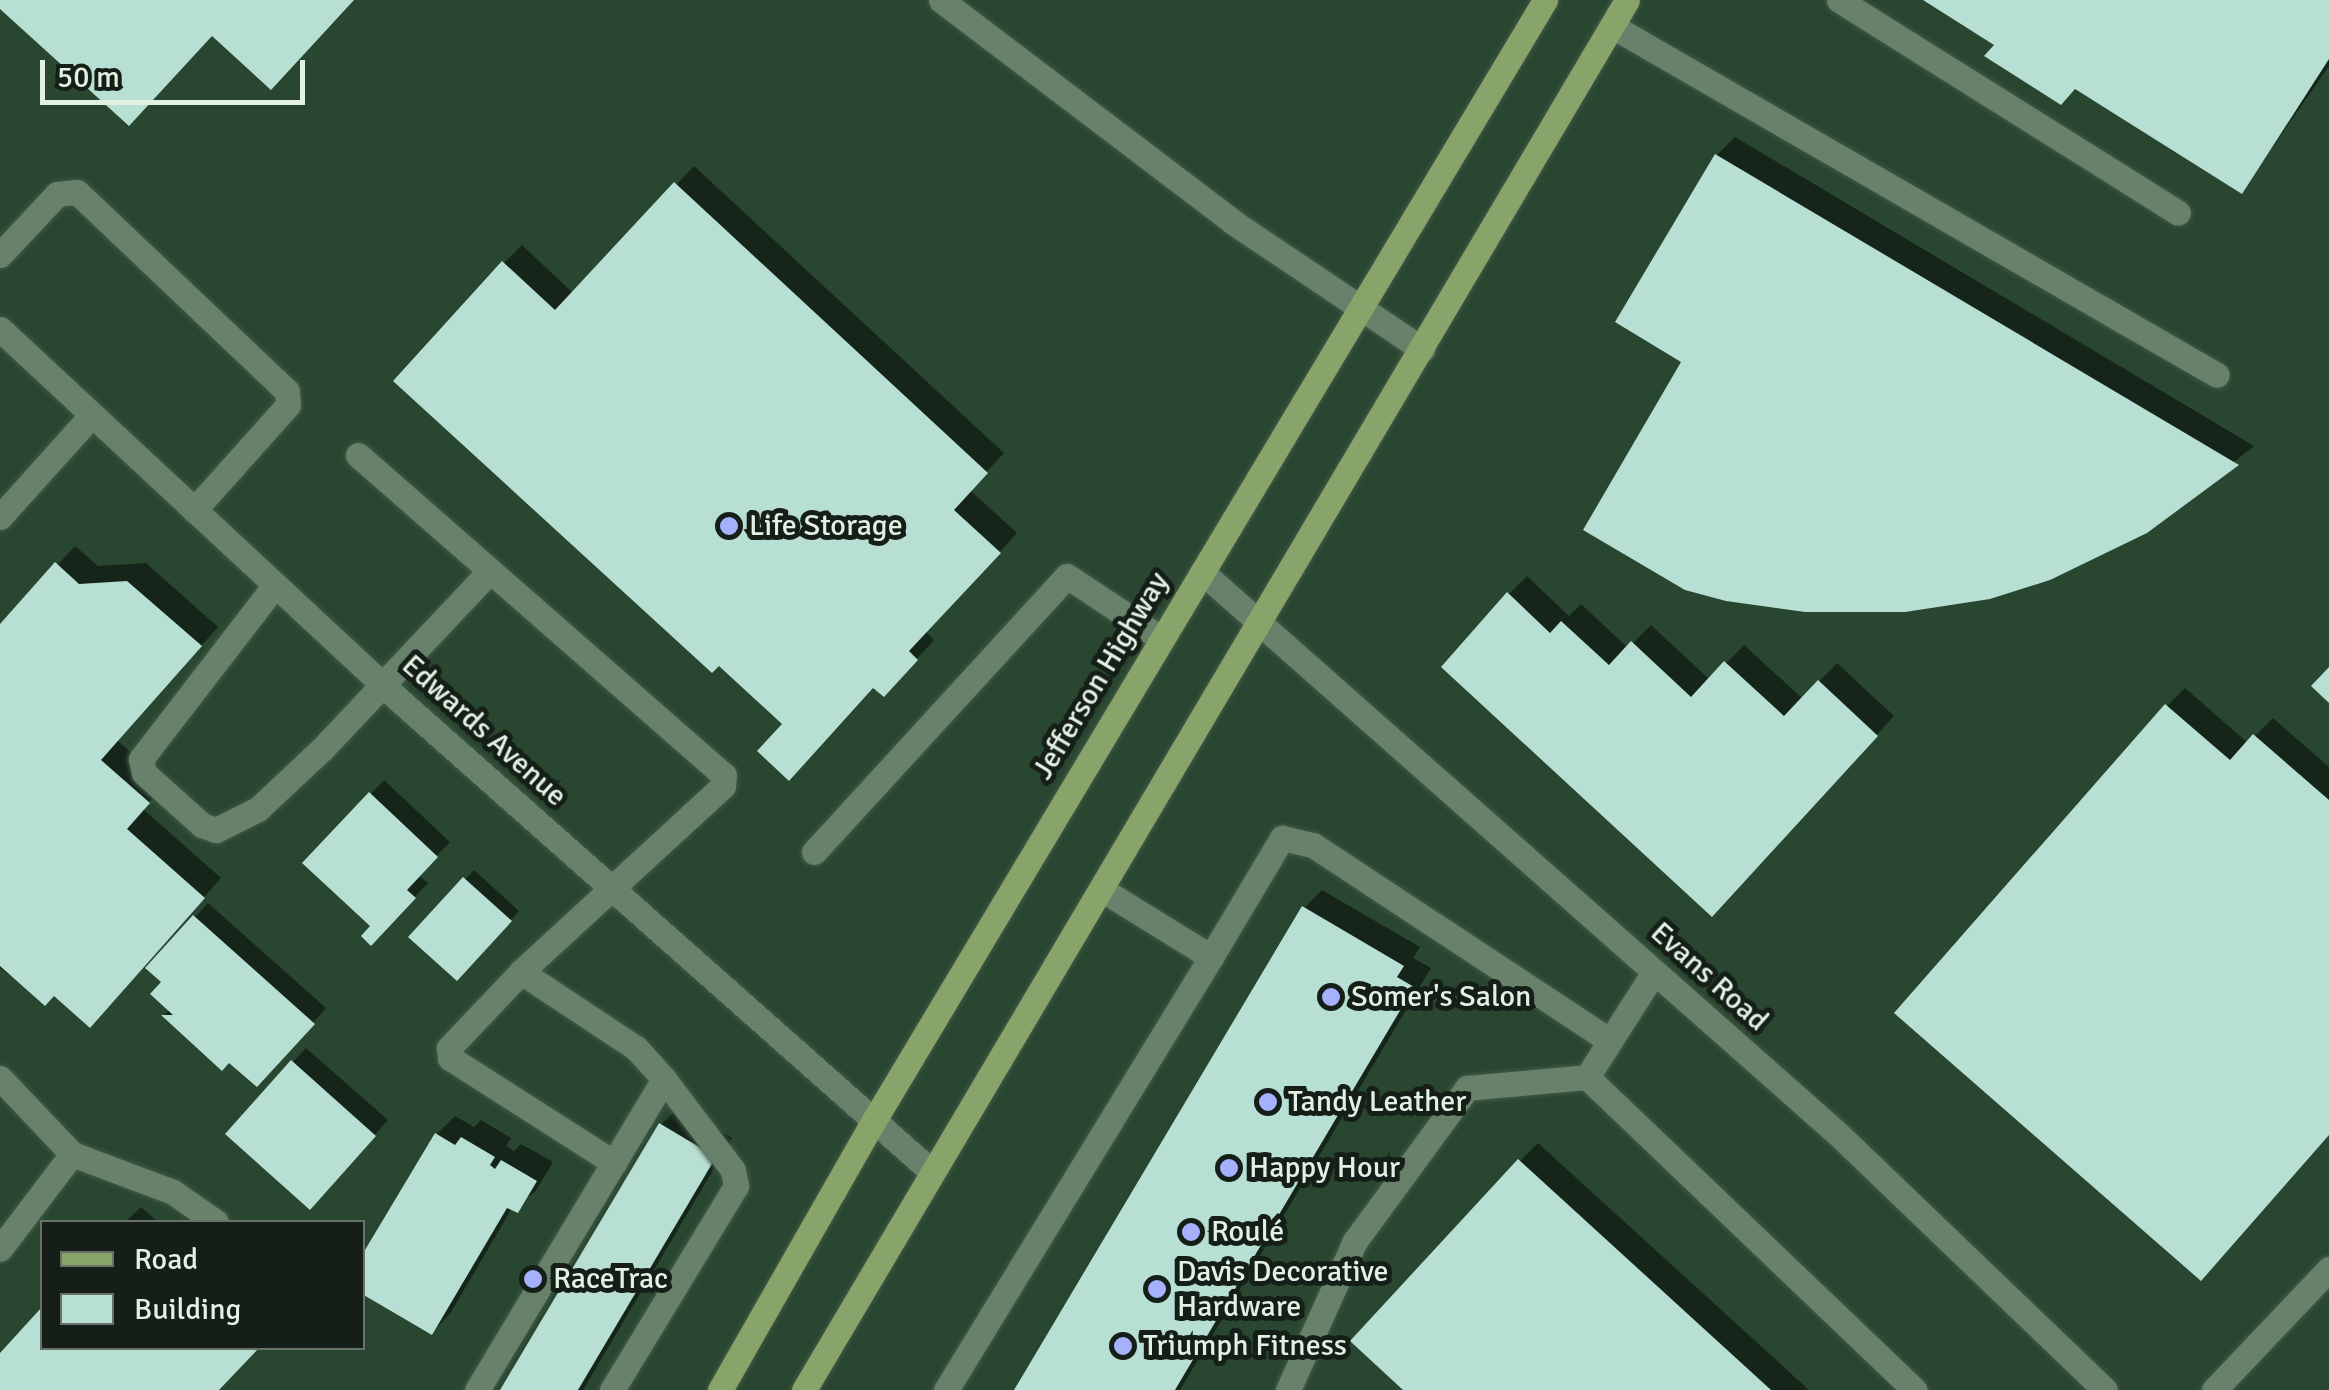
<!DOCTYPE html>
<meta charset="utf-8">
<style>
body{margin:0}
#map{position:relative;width:2329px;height:1390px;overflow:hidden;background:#243b29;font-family:Signika,sans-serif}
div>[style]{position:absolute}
.built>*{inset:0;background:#294730}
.shadow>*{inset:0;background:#0007}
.building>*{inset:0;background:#b8dfd3}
.roads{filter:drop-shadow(0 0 2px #435848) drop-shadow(0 0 2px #435848)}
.minor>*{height:25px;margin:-12.5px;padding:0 12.5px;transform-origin:12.5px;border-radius:12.5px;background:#67816b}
.major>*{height:25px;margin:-12.5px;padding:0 12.5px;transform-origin:12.5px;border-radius:12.5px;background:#88a46a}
.dots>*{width:28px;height:28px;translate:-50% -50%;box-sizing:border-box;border:5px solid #151f17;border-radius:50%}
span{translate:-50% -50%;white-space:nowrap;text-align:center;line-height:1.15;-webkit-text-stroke:10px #151f17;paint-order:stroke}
.poi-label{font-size:30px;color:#e3f1e5}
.left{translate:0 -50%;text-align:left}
.street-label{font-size:30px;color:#e3f1e5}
.legend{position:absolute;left:40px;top:1220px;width:325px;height:130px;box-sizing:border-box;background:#151f17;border:2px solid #677369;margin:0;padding:12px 18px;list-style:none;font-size:30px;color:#e3f1e5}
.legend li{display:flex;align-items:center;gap:20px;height:50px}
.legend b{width:50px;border:2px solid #677369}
.scale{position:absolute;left:40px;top:60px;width:265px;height:45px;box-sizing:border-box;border:5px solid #e3f1e5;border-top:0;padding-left:12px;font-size:30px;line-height:35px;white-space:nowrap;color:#e3f1e5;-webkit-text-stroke:8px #151f17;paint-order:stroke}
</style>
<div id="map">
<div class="built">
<div style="clip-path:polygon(evenodd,0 0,2329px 0,2329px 1390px,0 1390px,0 0,42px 1222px,362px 1222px,362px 1348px,42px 1348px,42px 1222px)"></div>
</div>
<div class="shadow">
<div style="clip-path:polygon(1928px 0,2329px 0,2329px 66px,2242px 191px)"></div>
<div style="clip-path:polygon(1735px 137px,2254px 446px,2146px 531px,1684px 361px,1717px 155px)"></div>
<div style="clip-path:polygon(694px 166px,1004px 453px,970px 490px,1017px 533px,926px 632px,934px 640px,902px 675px,785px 724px,504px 263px,522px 245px,574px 294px)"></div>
<div style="clip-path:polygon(75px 546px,98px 566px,146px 563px,218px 627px,117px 740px,166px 783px,143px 809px,221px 878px,108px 1006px,54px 993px,45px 1002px,0 968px,0 628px)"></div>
<div style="clip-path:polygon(1527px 576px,1569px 616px,1581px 604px,1628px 648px,1651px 625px,1710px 680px,1744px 645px,1803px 699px,1837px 663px,1894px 716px,1730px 895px,1509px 594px)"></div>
<div style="clip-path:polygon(2185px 688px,2248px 743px,2273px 718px,2329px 767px,2329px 1134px,2167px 706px)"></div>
<div style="clip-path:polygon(384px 780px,450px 842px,418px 875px,428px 883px,371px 942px,373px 926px,306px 863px)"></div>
<div style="clip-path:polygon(474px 870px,519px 911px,457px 978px,412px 937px)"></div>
<div style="clip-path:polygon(1322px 890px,1420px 947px,1413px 958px,1431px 968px,1180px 1390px,1017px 1390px,1304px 908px)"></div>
<div style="clip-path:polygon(208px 903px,326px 1008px,271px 1070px,229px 1060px,164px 1015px,170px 1009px,164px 981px,195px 917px)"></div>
<div style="clip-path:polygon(306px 1048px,388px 1120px,324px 1193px,293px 1062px)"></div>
<div style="clip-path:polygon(679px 1107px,732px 1138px,583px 1390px,503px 1390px,661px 1125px)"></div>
<div style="clip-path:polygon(455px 1116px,474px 1127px,481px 1120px,511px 1138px,506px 1146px,514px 1151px,521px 1144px,553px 1162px,535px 1192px,512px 1208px,450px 1314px,432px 1332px,437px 1134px)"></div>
<div style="clip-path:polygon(1538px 1143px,1809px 1390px,1407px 1390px,1520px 1161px)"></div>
<div style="clip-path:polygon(141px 1207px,158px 1222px,125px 1222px)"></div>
<div style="clip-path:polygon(42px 1311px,42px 1348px,257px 1348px,217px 1390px,0 1390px,0 1357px)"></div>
</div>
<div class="building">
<div style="clip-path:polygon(0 0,354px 0,271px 90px,212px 36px,129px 126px,0 9px)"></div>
<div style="clip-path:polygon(1923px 0,2329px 0,2329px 59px,2242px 194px,2075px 89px,2061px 105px,1984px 56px,1994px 45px)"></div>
<div style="clip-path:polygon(1715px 154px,2239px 465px,2147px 533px,2050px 580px,1990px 599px,1905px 612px,1805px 612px,1726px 601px,1685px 590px,1583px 530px,1681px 362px,1615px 322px)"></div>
<div style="clip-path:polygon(674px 182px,988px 473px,954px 510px,1001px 553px,909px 651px,918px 660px,884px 697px,873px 688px,789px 781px,757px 751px,782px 724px,719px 666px,712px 673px,393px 381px,502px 261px,555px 310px)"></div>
<div style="clip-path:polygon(55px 562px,79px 584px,127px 581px,202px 646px,101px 760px,150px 803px,127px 829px,205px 898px,90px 1028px,54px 996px,45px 1006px,0 966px,0 624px)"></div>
<div style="clip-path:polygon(1507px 592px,1550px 633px,1561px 621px,1609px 665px,1631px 641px,1691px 697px,1724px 661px,1784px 716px,1818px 680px,1878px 736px,1712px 917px,1441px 667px)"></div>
<div style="clip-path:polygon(2329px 667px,2329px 703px,2311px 686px)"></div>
<div style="clip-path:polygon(2165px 704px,2230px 760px,2253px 734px,2329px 800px,2329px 1135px,2201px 1281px,1894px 1013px)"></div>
<div style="clip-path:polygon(369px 792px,438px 857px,407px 890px,416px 898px,371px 946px,361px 936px,370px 926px,302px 863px)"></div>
<div style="clip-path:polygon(463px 877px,512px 921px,457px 981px,408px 937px)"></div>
<div style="clip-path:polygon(1302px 906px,1404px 966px,1397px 977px,1414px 987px,1175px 1390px,1014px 1390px)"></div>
<div style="clip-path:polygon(193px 915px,315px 1024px,257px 1087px,229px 1063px,222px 1071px,161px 1015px,173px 1015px,150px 994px,161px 982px,145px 968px)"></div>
<div style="clip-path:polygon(291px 1060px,376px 1136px,310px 1210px,225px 1134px)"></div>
<div style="clip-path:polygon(659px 1123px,716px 1157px,578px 1390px,500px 1390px)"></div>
<div style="clip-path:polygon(435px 1133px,455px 1145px,461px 1137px,495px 1157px,490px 1165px,495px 1169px,501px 1160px,537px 1181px,518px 1213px,507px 1208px,432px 1335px,362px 1294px,362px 1255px)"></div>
<div style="clip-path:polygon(1518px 1159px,1771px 1390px,1403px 1390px,1350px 1341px)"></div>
<div style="clip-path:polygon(42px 1307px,42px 1348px,259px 1348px,219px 1390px,0 1390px,0 1353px)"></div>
</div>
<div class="roads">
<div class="minor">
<div style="left:941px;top:0;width:367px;rotate:37.2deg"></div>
<div style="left:1233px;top:222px;width:228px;rotate:33.9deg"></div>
<div style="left:1839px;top:0;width:400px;rotate:32.1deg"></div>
<div style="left:1612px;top:26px;width:698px;rotate:29.98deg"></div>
<div style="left:0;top:255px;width:83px;rotate:-46.9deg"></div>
<div style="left:57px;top:194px;width:20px;rotate:-6deg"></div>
<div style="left:77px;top:192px;width:289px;rotate:43.5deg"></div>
<div style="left:287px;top:391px;width:14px;rotate:86deg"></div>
<div style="left:288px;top:405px;width:141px;rotate:131.8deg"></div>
<div style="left:0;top:329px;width:543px;rotate:42.91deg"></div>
<div style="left:398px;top:699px;width:713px;rotate:41.53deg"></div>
<div style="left:358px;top:455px;width:486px;rotate:41.2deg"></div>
<div style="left:724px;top:775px;width:11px;rotate:95deg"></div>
<div style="left:723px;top:786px;width:275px;rotate:137.4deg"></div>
<div style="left:521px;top:972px;width:138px;rotate:33.5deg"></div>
<div style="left:636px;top:1048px;width:42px;rotate:47.9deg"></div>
<div style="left:664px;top:1079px;width:363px;rotate:121deg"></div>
<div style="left:0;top:517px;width:137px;rotate:-48deg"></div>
<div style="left:1202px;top:572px;width:847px;rotate:41.46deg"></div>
<div style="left:1837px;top:1133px;width:371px;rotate:43.8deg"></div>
<div style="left:275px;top:585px;width:220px;rotate:127.6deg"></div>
<div style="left:141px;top:759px;width:14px;rotate:78deg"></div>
<div style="left:144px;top:773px;width:78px;rotate:41.9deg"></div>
<div style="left:202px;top:825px;width:15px;rotate:20deg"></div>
<div style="left:216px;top:830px;width:47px;rotate:-26.6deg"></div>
<div style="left:258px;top:809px;width:89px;rotate:-43.2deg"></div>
<div style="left:323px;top:748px;width:243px;rotate:-46.7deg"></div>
<div style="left:814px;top:852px;width:374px;rotate:-47.5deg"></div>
<div style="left:1067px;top:576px;width:114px;rotate:33.6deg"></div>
<div style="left:1211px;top:957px;width:139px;rotate:-59.2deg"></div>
<div style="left:1282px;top:838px;width:32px;rotate:13deg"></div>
<div style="left:1313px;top:845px;width:356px;rotate:33.4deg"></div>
<div style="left:521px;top:972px;width:105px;rotate:133.5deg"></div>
<div style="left:449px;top:1048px;width:10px;rotate:84deg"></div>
<div style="left:450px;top:1058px;width:195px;rotate:32.6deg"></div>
<div style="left:1654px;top:972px;width:125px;rotate:122.5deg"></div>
<div style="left:1587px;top:1077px;width:453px;rotate:43.7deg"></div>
<div style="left:0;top:1078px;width:105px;rotate:46.5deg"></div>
<div style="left:72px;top:1154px;width:119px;rotate:127.2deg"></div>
<div style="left:72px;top:1154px;width:108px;rotate:20.6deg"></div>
<div style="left:173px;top:1192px;width:52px;rotate:34.9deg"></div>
<div style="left:612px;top:1390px;width:239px;rotate:-58.7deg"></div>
<div style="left:736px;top:1186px;width:16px;rotate:-101deg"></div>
<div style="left:733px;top:1170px;width:114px;rotate:-127.2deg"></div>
<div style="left:946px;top:1390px;width:508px;rotate:-58.53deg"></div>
<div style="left:1211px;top:957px;width:129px;rotate:-148.3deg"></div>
<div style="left:1288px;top:1390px;width:163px;rotate:-65.8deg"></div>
<div style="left:1355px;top:1241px;width:190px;rotate:-53.8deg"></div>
<div style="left:1467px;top:1088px;width:121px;rotate:-5.2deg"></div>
<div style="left:2214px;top:1390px;width:167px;rotate:-46.5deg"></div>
</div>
<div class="major">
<div style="left:720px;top:1390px;width:309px;rotate:-60.3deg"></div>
<div style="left:873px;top:1122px;width:1308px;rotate:-59.08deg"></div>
<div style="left:804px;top:1390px;width:1615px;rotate:-59.37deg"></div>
</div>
</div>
<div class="dots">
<div style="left:729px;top:526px;background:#a5b1fc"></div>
<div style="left:1331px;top:997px;background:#a5b1fc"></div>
<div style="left:1268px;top:1102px;background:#a5b1fc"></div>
<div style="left:1229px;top:1168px;background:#a5b1fc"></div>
<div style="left:1191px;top:1232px;background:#a5b1fc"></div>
<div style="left:533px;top:1279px;background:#a5b1fc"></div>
<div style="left:1157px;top:1289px;background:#a5b1fc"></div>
<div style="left:1123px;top:1346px;background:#a5b1fc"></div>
</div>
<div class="poi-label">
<span class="left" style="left:749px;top:526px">Life Storage</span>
<span class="left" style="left:1351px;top:997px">Somer's Salon</span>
<span class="left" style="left:1288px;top:1102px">Tandy Leather</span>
<span class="left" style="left:1249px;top:1168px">Happy Hour</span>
<span class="left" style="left:1211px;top:1232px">Roulé</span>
<span class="left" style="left:1177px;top:1289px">Davis Decorative<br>Hardware</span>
<span class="left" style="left:553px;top:1279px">RaceTrac</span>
<span class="left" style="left:1143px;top:1346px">Triumph Fitness</span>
</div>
<div class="street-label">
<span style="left:1101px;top:676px;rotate:-59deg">Jefferson Highway</span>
<span style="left:484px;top:731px;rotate:42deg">Edwards Avenue</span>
<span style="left:1709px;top:977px;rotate:42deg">Evans Road</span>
</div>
<ul class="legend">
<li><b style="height:12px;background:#88a46a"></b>Road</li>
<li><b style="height:28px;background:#b8dfd3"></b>Building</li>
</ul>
<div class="scale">50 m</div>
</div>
